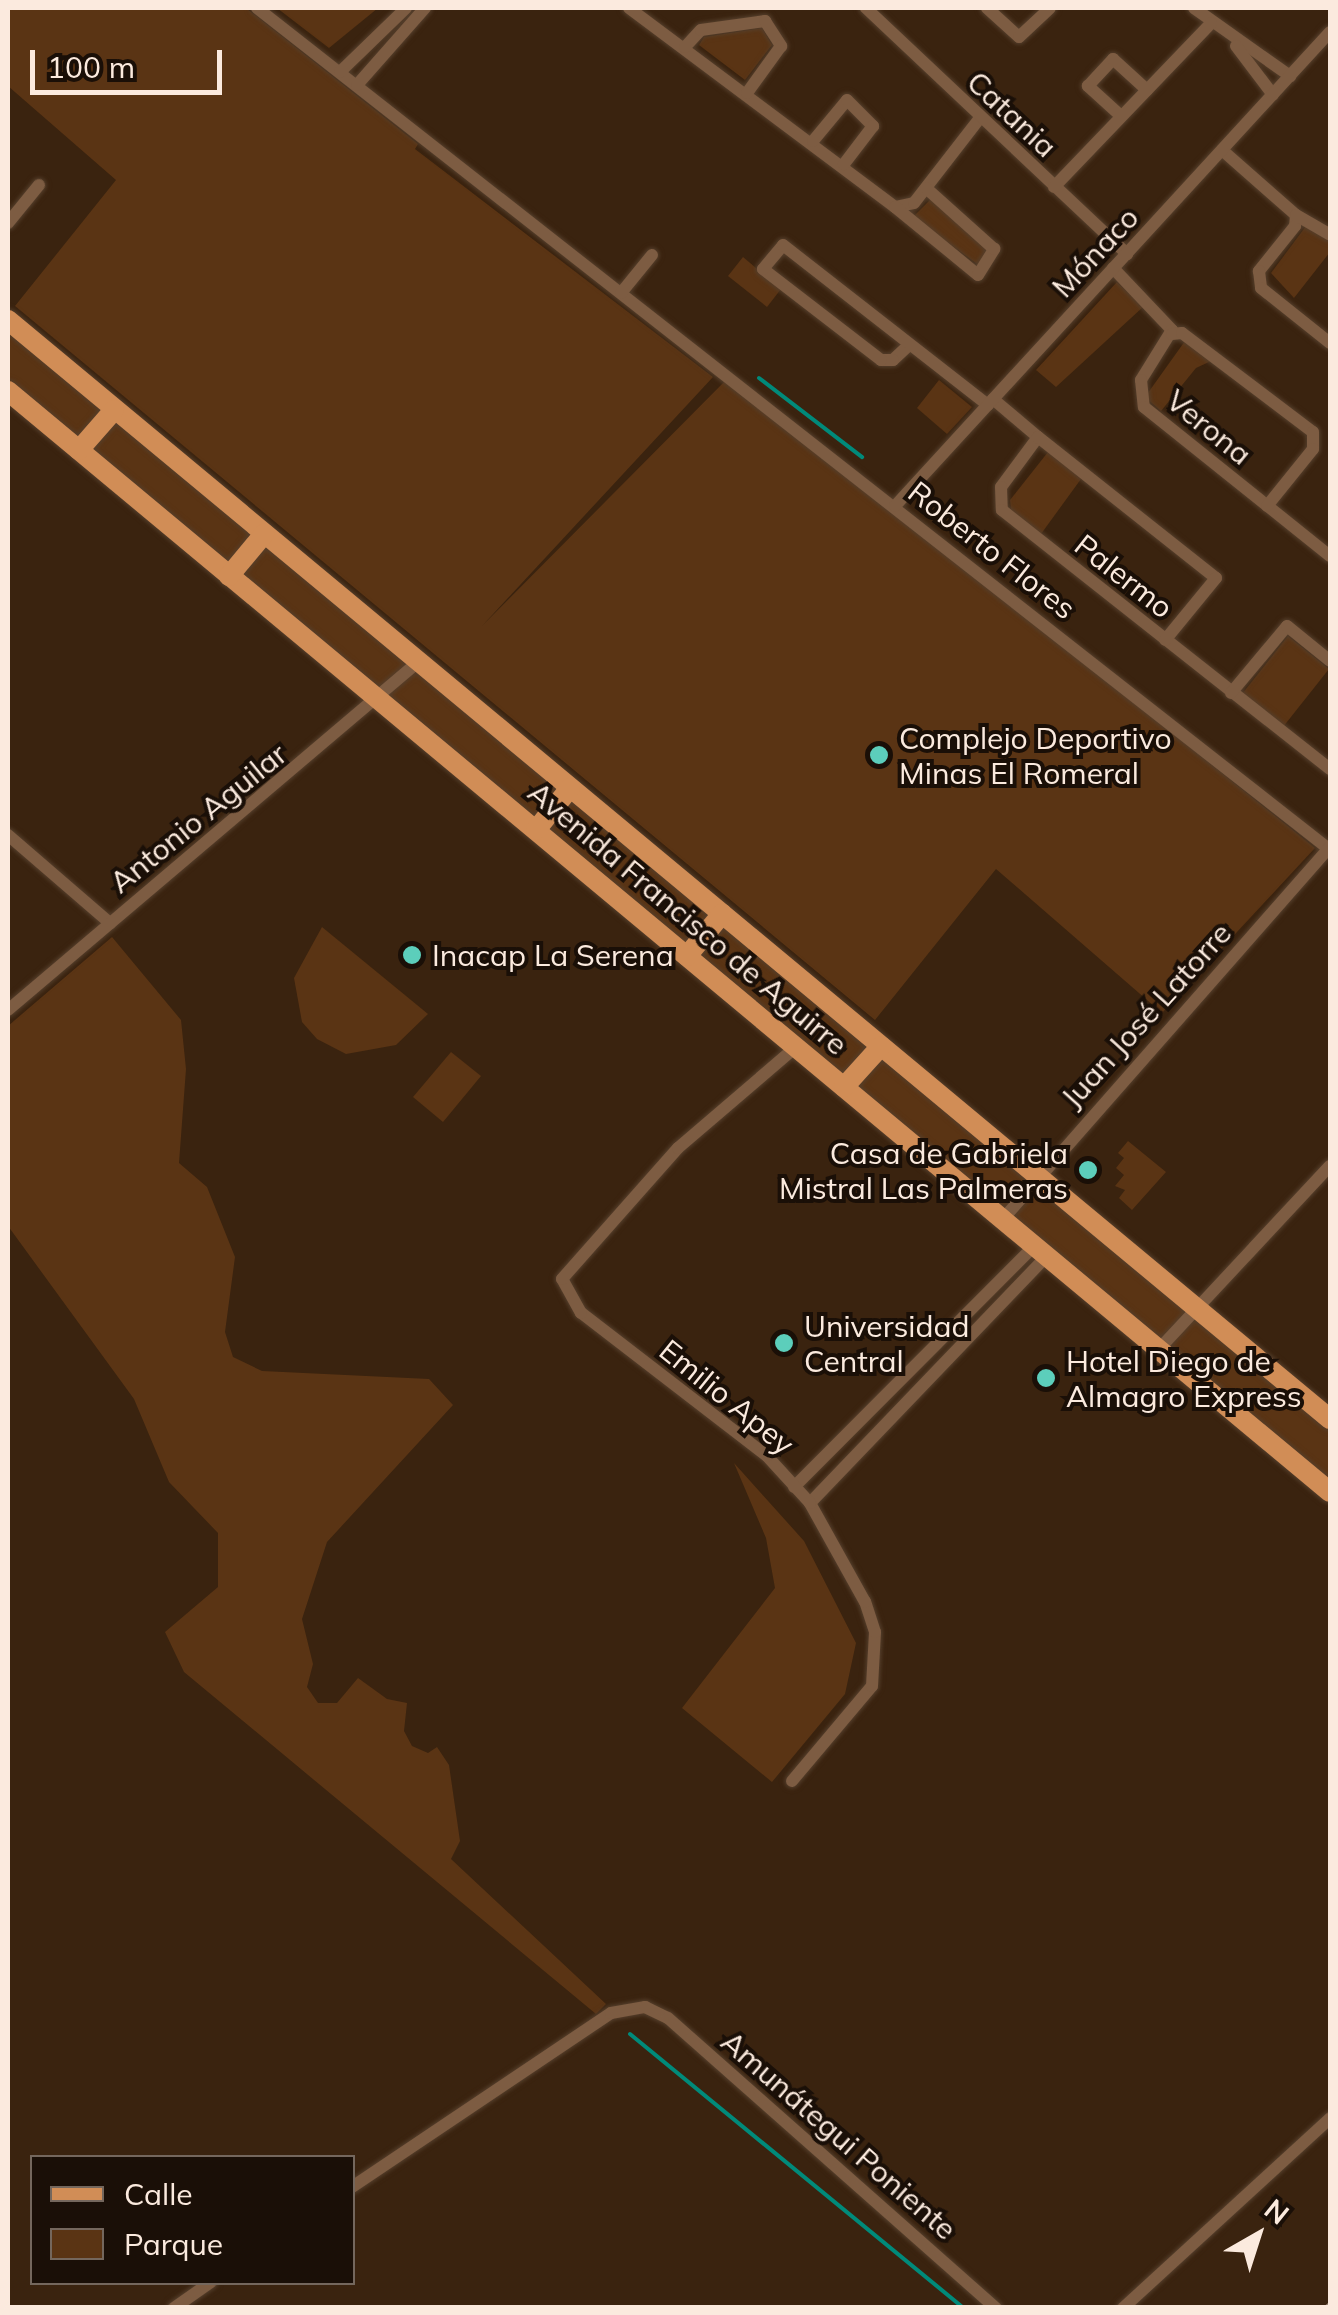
<!DOCTYPE html>
<meta charset="utf-8">
<style>
body{margin:0}
#map{position:relative;width:1338px;height:2315px;overflow:hidden;background:#3a230f;font-family:Mulish,sans-serif}
div>[style]{position:absolute}
.green>*{inset:0;background:#5a3414}
.stream>*{height:4px;margin:-2px;padding:0 2px;transform-origin:2px;border-radius:2px;background:#008a7a}
.roads{filter:drop-shadow(0 0 2px #553f2c) drop-shadow(0 0 2px #553f2c)}
.minor>*{height:12px;margin:-6px;padding:0 6px;transform-origin:6px;border-radius:6px;background:#7d5c42}
.primary>*{height:20px;margin:-10px;padding:0 10px;transform-origin:10px;border-radius:10px;background:#d18d56}
.rail>*{height:4px;margin-top:-2px;transform-origin:0;background:repeating-linear-gradient(90deg,#998575 0 20px,transparent 0 30px)}
.dots>*{width:28px;height:28px;translate:-50% -50%;box-sizing:border-box;border:5px solid #1a0f07;border-radius:50%}
span{translate:-50% -50%;white-space:nowrap;text-align:center;line-height:1.15;-webkit-text-stroke:8px #1a0f07;paint-order:stroke}
.street-label{font-size:30px;color:#fbeade}
.poi-label{font-size:30px;color:#fbeade}
.left{translate:0 -50%;text-align:left}
.right{translate:-100% -50%;text-align:right}
.frame{position:absolute;inset:0;border:10px solid #fbeade;pointer-events:none}
.legend{position:absolute;left:30px;top:2155px;width:325px;height:130px;box-sizing:border-box;background:#1a0f07;border:2px solid #74675d;margin:0;padding:12px 18px;list-style:none;font-size:30px;color:#fbeade}
.legend li{display:flex;align-items:center;gap:20px;height:50px}
.legend b{width:50px;border:2px solid #74675d}
.north{position:absolute;left:1208px;top:2185px;width:100px;height:100px;-webkit-text-stroke:8px #1a0f07;paint-order:stroke;rotate:39deg;font-size:28px;font-weight:700;line-height:40px;text-align:center;color:#fbeade}
.north::after{content:'';display:block;margin:auto;width:35px;height:45px;background:#fbeade;clip-path:polygon(50% 0,100% 100%,50% 72%,0 100%)}
.scale{position:absolute;left:30px;top:50px;width:192px;height:45px;box-sizing:border-box;border:5px solid #fbeade;border-top:0;padding-left:12px;font-size:30px;line-height:35px;white-space:nowrap;color:#fbeade;-webkit-text-stroke:8px #1a0f07;paint-order:stroke}
</style>
<div id="map">
<div class="green">
<div style="clip-path:polygon(8px 8px,246px 8px,418px 144px,415px 149px,713px 377px,482px 626px,729px 377px,1315px 848px,1162px 1013px,996px 869px,875px 1020px,15px 306px,116px 180px,8px 86px)"></div>
<div style="clip-path:polygon(277px 8px,378px 8px,329px 48px)"></div>
<div style="clip-path:polygon(762px 28px,772px 45px,745px 80px,699px 45px,704px 37px)"></div>
<div style="clip-path:polygon(931px 199px,985px 247px,989px 256px,980px 266px,913px 217px)"></div>
<div style="clip-path:polygon(1309px 222px,1330px 239px,1330px 252px,1294px 298px,1271px 273px)"></div>
<div style="clip-path:polygon(743px 257px,781px 289px,767px 307px,728px 276px)"></div>
<div style="clip-path:polygon(1117px 282px,1143px 307px,1056px 387px,1036px 370px)"></div>
<div style="clip-path:polygon(8px 325px,1330px 1427px,1330px 1485px,8px 384px)"></div>
<div style="clip-path:polygon(1185px 341px,1211px 361px,1196px 368px,1161px 411px,1145px 397px)"></div>
<div style="clip-path:polygon(939px 380px,972px 407px,947px 434px,917px 408px)"></div>
<div style="clip-path:polygon(1048px 452px,1081px 479px,1041px 534px,1011px 510px,1010px 500px)"></div>
<div style="clip-path:polygon(1288px 636px,1329px 669px,1283px 727px,1242px 694px)"></div>
<div style="clip-path:polygon(322px 927px,428px 1014px,396px 1045px,346px 1054px,317px 1039px,302px 1022px,294px 978px)"></div>
<div style="clip-path:polygon(112px 937px,181px 1020px,186px 1069px,179px 1163px,207px 1187px,235px 1257px,225px 1332px,233px 1357px,262px 1371px,429px 1379px,453px 1405px,327px 1542px,302px 1619px,313px 1664px,307px 1687px,318px 1703px,337px 1703px,358px 1678px,387px 1699px,407px 1703px,404px 1731px,412px 1746px,428px 1753px,437px 1747px,449px 1765px,460px 1841px,451px 1859px,606px 2004px,596px 2014px,184px 1672px,165px 1632px,218px 1587px,218px 1533px,169px 1482px,134px 1399px,8px 1226px,8px 1026px)"></div>
<div style="clip-path:polygon(451px 1052px,481px 1076px,443px 1122px,413px 1097px)"></div>
<div style="clip-path:polygon(1128px 1141px,1166px 1172px,1132px 1210px,1119px 1198px,1125px 1190px,1115px 1186px,1124px 1175px,1116px 1168px,1124px 1158px,1118px 1153px)"></div>
<div style="clip-path:polygon(734px 1463px,804px 1541px,856px 1643px,845px 1694px,772px 1782px,682px 1708px,775px 1588px,766px 1538px)"></div>
</div>
<div class="stream">
<div style="left:759px;top:378px;width:130px;rotate:37.5deg"></div>
<div style="left:630px;top:2034px;width:432px;rotate:39.4deg"></div>
</div>
<div class="roads">
<div class="minor">
<div style="left:257px;top:8px;width:1364px;rotate:38.12deg"></div>
<div style="left:629px;top:8px;width:332px;rotate:36.8deg"></div>
<div style="left:895px;top:207px;width:19px;rotate:-12deg"></div>
<div style="left:914px;top:203px;width:108px;rotate:-52.2deg"></div>
<div style="left:866px;top:8px;width:359px;rotate:43.3deg"></div>
<div style="left:987px;top:8px;width:43px;rotate:42.2deg"></div>
<div style="left:1019px;top:37px;width:42px;rotate:-43.1deg"></div>
<div style="left:1194px;top:8px;width:118px;rotate:35.3deg"></div>
<div style="left:1236px;top:46px;width:61px;rotate:52.9deg"></div>
<div style="left:685px;top:47px;width:23px;rotate:-47deg"></div>
<div style="left:701px;top:30px;width:65px;rotate:-8deg"></div>
<div style="left:765px;top:21px;width:30px;rotate:57deg"></div>
<div style="left:781px;top:46px;width:58px;rotate:125.9deg"></div>
<div style="left:340px;top:72px;width:92px;rotate:-44.1deg"></div>
<div style="left:357px;top:85px;width:103px;rotate:-48.6deg"></div>
<div style="left:1121px;top:116px;width:45px;rotate:-137.7deg"></div>
<div style="left:1088px;top:86px;width:37px;rotate:-47deg"></div>
<div style="left:1113px;top:59px;width:46px;rotate:42.4deg"></div>
<div style="left:813px;top:141px;width:53px;rotate:-50.3deg"></div>
<div style="left:847px;top:100px;width:37px;rotate:45deg"></div>
<div style="left:873px;top:126px;width:48px;rotate:127.3deg"></div>
<div style="left:1222px;top:150px;width:98px;rotate:41.3deg"></div>
<div style="left:1296px;top:215px;width:11px;rotate:95deg"></div>
<div style="left:1295px;top:226px;width:58px;rotate:128.7deg"></div>
<div style="left:1259px;top:271px;width:17px;rotate:83deg"></div>
<div style="left:1261px;top:288px;width:88px;rotate:38.6deg"></div>
<div style="left:1054px;top:187px;width:227px;rotate:-46.2deg"></div>
<div style="left:895px;top:207px;width:107px;rotate:39.3deg"></div>
<div style="left:978px;top:275px;width:31px;rotate:-58deg"></div>
<div style="left:994px;top:249px;width:91px;rotate:-138.1deg"></div>
<div style="left:1296px;top:215px;width:39px;rotate:30deg"></div>
<div style="left:8px;top:223px;width:49px;rotate:-50.8deg"></div>
<div style="left:1113px;top:268px;width:86px;rotate:46.4deg"></div>
<div style="left:1172px;top:330px;width:59px;rotate:121.8deg"></div>
<div style="left:1141px;top:380px;width:27px;rotate:84deg"></div>
<div style="left:1144px;top:407px;width:238px;rotate:38.7deg"></div>
<div style="left:621px;top:293px;width:49px;rotate:-50.8deg"></div>
<div style="left:1172px;top:334px;width:10px;rotate:-6deg"></div>
<div style="left:1182px;top:333px;width:164px;rotate:37.1deg"></div>
<div style="left:1313px;top:432px;width:17px;rotate:90deg"></div>
<div style="left:1313px;top:449px;width:73px;rotate:128.9deg"></div>
<div style="left:909px;top:345px;width:22px;rotate:137deg"></div>
<div style="left:893px;top:360px;width:12px;rotate:180deg"></div>
<div style="left:881px;top:360px;width:149px;rotate:-142.4deg"></div>
<div style="left:763px;top:269px;width:31px;rotate:-50deg"></div>
<div style="left:783px;top:245px;width:260px;rotate:38deg"></div>
<div style="left:993px;top:399px;width:59px;rotate:40.2deg"></div>
<div style="left:1038px;top:437px;width:62px;rotate:126.5deg"></div>
<div style="left:1001px;top:487px;width:23px;rotate:88deg"></div>
<div style="left:1002px;top:510px;width:418px;rotate:38.3deg"></div>
<div style="left:1038px;top:437px;width:227px;rotate:38.4deg"></div>
<div style="left:1216px;top:578px;width:80px;rotate:129.4deg"></div>
<div style="left:895px;top:506px;width:643px;rotate:-47.46deg"></div>
<div style="left:1231px;top:693px;width:87px;rotate:-50.1deg"></div>
<div style="left:1287px;top:626px;width:55px;rotate:39.1deg"></div>
<div style="left:8px;top:835px;width:135px;rotate:40.8deg"></div>
<div style="left:8px;top:1010px;width:538px;rotate:-40.32deg"></div>
<div style="left:1003px;top:1219px;width:495px;rotate:-48.7deg"></div>
<div style="left:1160px;top:1348px;width:249px;rotate:-47deg"></div>
<div style="left:794px;top:1487px;width:342px;rotate:-45.1deg"></div>
<div style="left:810px;top:1503px;width:342px;rotate:-46.2deg"></div>
<div style="left:792px;top:1781px;width:124px;rotate:-49.9deg"></div>
<div style="left:872px;top:1686px;width:54px;rotate:-86.8deg"></div>
<div style="left:875px;top:1632px;width:32px;rotate:-108deg"></div>
<div style="left:865px;top:1602px;width:113px;rotate:-119.1deg"></div>
<div style="left:810px;top:1503px;width:64px;rotate:-132.5deg"></div>
<div style="left:767px;top:1456px;width:235px;rotate:-142.4deg"></div>
<div style="left:581px;top:1313px;width:39px;rotate:-119deg"></div>
<div style="left:562px;top:1279px;width:175px;rotate:-48.5deg"></div>
<div style="left:678px;top:1148px;width:155px;rotate:-40.6deg"></div>
<div style="left:352px;top:2187px;width:312px;rotate:-33.9deg"></div>
<div style="left:611px;top:2013px;width:35px;rotate:-10deg"></div>
<div style="left:645px;top:2007px;width:25px;rotate:26deg"></div>
<div style="left:668px;top:2018px;width:438px;rotate:41.5deg"></div>
<div style="left:174px;top:2308px;width:45px;rotate:-35.1deg"></div>
<div style="left:1123px;top:2308px;width:281px;rotate:-42.5deg"></div>
</div>
<div class="primary">
<div style="left:8px;top:320px;width:1719px;rotate:39.74deg"></div>
<div style="left:8px;top:391px;width:1720px;rotate:39.79deg"></div>
<div style="left:79px;top:450px;width:53px;rotate:-48.8deg"></div>
<div style="left:229px;top:576px;width:55px;rotate:-50.2deg"></div>
<div style="left:536px;top:830px;width:54px;rotate:-51deg"></div>
<div style="left:687px;top:956px;width:55px;rotate:-50.2deg"></div>
<div style="left:844px;top:1087px;width:55px;rotate:-47.9deg"></div>
</div>
</div>
<div class="rail">
<div style="left:1325px;top:2308px;width:6px;rotate:-39deg"></div>
</div>
<div class="dots">
<div style="left:879px;top:755px;background:#5ccebb"></div>
<div style="left:412px;top:955px;background:#5ccebb"></div>
<div style="left:1088px;top:1170px;background:#5ccebb"></div>
<div style="left:784px;top:1343px;background:#5ccebb"></div>
<div style="left:1046px;top:1378px;background:#5ccebb"></div>
</div>
<div class="street-label">
<span style="left:1012px;top:114px;rotate:43deg">Catania</span>
<span style="left:1095px;top:252px;rotate:-47deg">Mónaco</span>
<span style="left:1209px;top:427px;rotate:39deg">Verona</span>
<span style="left:992px;top:550px;rotate:38deg">Roberto Flores</span>
<span style="left:1124px;top:576px;rotate:38deg">Palermo</span>
<span style="left:198px;top:818px;rotate:-39deg">Antonio Aguilar</span>
<span style="left:688px;top:918px;rotate:40deg">Avenida Francisco de Aguirre</span>
<span style="left:1146px;top:1015px;rotate:-48deg">Juan José Latorre</span>
<span style="left:727px;top:1397px;rotate:39deg">Emilio Apey</span>
<span style="left:839px;top:2135px;rotate:41deg">Amunátegui Poniente</span>
</div>
<div class="poi-label">
<span class="left" style="left:899px;top:755px">Complejo Deportivo<br>Minas El Romeral</span>
<span class="left" style="left:432px;top:955px">Inacap La Serena</span>
<span class="right" style="left:1068px;top:1170px">Casa de Gabriela<br>Mistral Las Palmeras</span>
<span class="left" style="left:804px;top:1343px">Universidad<br>Central</span>
<span class="left" style="left:1066px;top:1378px">Hotel Diego de<br>Almagro Express</span>
</div>
<div class="frame"></div>
<ul class="legend">
<li><b style="height:12px;background:#d18d56"></b>Calle</li>
<li><b style="height:28px;background:#5a3414"></b>Parque</li>
</ul>
<div class="north">N</div>
<div class="scale">100 m</div>
</div>
